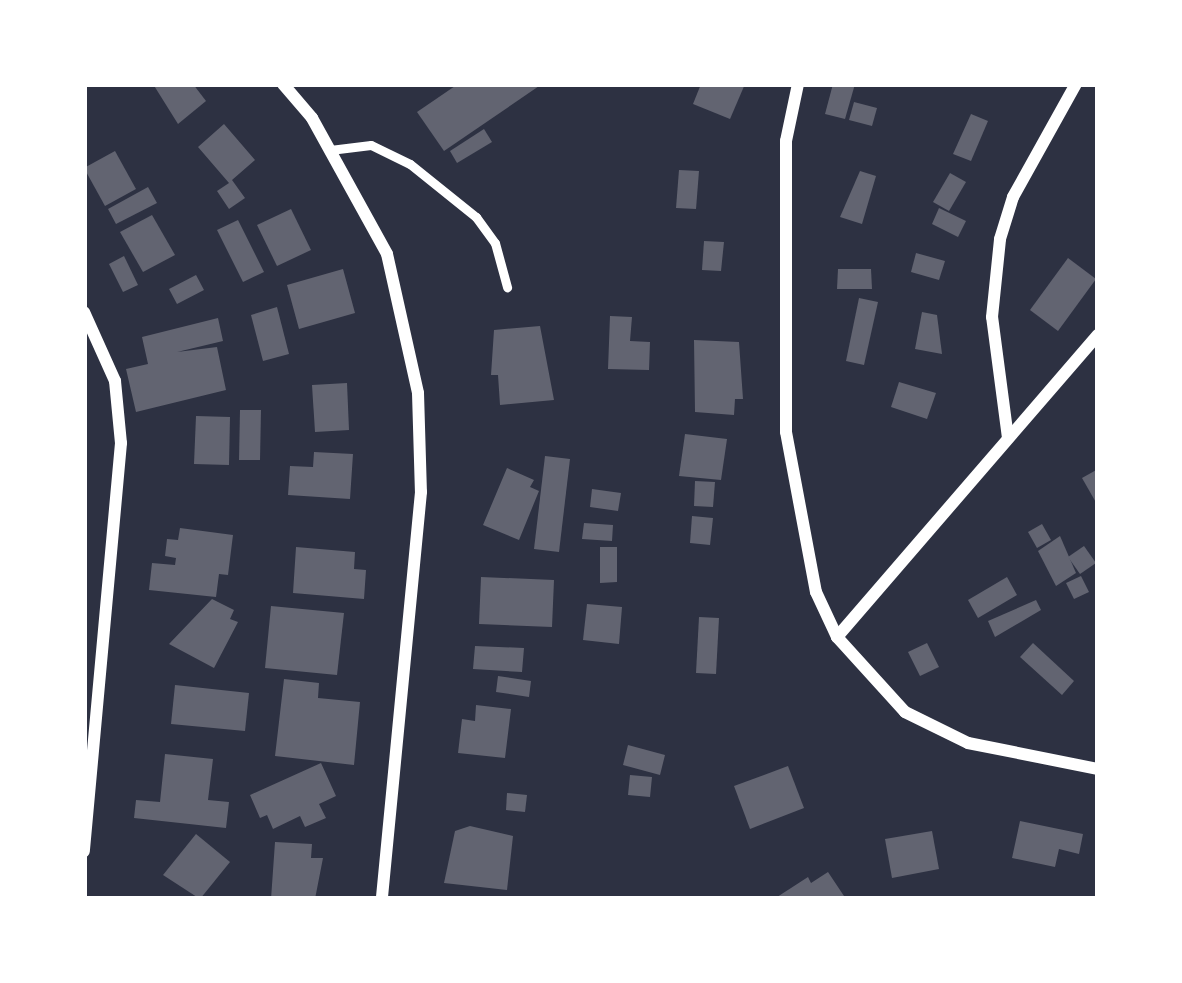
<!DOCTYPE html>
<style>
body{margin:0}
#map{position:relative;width:1182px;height:983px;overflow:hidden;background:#2d3142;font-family:"Zilla Slab",serif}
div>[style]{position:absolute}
.building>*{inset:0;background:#626471}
.service>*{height:9px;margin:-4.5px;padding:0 4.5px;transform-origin:4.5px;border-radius:4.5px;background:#fff}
.minor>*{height:12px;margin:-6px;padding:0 6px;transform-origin:6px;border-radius:6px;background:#fff}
span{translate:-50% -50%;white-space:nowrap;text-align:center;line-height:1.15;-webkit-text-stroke:12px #fff;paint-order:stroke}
.frame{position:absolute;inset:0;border:87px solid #fff;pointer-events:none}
</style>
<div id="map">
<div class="building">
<div style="clip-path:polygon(153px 84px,193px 84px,206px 101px,178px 124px)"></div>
<div style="clip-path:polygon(458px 84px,542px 84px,444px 151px,417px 112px)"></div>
<div style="clip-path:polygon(701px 84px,745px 84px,730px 119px,693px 104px)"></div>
<div style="clip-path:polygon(833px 84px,855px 84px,845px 119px,825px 114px)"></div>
<div style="clip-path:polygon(854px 102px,877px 108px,872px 126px,849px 120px)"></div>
<div style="clip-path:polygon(971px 114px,988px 121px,971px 161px,953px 154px)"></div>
<div style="clip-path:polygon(224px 124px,255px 160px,232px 180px,245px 198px,229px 209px,217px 191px,229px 183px,198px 147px)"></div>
<div style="clip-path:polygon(484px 129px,492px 142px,457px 163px,450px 151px)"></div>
<div style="clip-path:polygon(115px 151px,136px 189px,105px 206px,84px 168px)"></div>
<div style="clip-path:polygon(679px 170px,699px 171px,696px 209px,676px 208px)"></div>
<div style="clip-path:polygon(860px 171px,876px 176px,862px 224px,840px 217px)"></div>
<div style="clip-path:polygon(950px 173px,966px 182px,949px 211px,933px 202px)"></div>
<div style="clip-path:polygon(148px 187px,157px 203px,116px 224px,108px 209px)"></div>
<div style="clip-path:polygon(939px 208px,966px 221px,958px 237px,932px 224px)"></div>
<div style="clip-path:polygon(291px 209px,311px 250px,277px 266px,257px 225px)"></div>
<div style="clip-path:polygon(152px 215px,175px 255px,143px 272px,120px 232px)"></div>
<div style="clip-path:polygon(238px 220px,264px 272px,243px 282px,217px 230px)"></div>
<div style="clip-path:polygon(704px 241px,724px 242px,721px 271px,702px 270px)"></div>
<div style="clip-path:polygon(916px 253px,945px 261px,939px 280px,911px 272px)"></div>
<div style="clip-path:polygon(124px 256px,138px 285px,123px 292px,109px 264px)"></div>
<div style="clip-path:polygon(1068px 258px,1096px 279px,1058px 331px,1030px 310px)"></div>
<div style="clip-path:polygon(343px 269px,355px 313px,299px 329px,287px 285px)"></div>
<div style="clip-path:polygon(838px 269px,871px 269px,872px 289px,837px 289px)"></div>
<div style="clip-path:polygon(196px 275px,204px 290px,177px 304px,169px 289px)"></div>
<div style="clip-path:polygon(859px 298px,878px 302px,864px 365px,846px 361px)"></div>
<div style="clip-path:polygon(277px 307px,289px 354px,263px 361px,251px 315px)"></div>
<div style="clip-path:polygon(922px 312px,937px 315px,942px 354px,915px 349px)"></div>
<div style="clip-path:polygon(610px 316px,632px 317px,630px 341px,650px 342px,649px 370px,608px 369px)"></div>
<div style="clip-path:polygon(218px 318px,223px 341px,177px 352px,217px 347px,226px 390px,136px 412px,126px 369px,148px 364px,142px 337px)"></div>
<div style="clip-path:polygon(540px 326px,554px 400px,500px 405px,498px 375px,491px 375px,494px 330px)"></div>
<div style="clip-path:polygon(694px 340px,739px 342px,743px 399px,735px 399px,734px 415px,695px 412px)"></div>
<div style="clip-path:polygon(899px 382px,936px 393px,927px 419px,891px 407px)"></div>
<div style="clip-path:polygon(347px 383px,349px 430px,315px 432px,312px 385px)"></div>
<div style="clip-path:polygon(240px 410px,261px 410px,260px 460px,239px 460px)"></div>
<div style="clip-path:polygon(196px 416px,230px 417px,229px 465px,194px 464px)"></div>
<div style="clip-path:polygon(685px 434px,727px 439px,721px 480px,679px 476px)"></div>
<div style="clip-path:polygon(314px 452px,353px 454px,350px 499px,288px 495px,290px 466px,313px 467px)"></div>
<div style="clip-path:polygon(545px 456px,570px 459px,559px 552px,534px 549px)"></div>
<div style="clip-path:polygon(507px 468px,534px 480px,530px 487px,539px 491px,519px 540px,483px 525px)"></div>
<div style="clip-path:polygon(1098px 469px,1098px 506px,1082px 478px)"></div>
<div style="clip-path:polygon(695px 481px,715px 482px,713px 507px,694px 506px)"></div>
<div style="clip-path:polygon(592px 489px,621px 493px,618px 511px,590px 507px)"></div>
<div style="clip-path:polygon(692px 516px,713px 518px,710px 545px,690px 543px)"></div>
<div style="clip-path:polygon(584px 523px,613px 525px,612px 541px,582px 539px)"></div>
<div style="clip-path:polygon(1042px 524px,1051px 540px,1037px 548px,1028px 532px)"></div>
<div style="clip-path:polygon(180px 528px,233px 535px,228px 575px,219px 574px,216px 597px,149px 590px,152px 563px,175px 565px,176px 558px,165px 556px,167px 539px,178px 540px)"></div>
<div style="clip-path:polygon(1060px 536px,1076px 573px,1056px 586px,1038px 551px)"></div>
<div style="clip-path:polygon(1084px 546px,1096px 563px,1080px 574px,1068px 557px)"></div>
<div style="clip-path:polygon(296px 547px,355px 552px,354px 569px,366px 570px,364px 599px,293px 593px)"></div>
<div style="clip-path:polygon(600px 547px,617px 547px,617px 582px,600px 583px)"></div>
<div style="clip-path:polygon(1081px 576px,1089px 592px,1074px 599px,1066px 583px)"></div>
<div style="clip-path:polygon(481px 577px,554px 580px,552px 627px,479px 624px)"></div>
<div style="clip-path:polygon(1007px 577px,1017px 595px,978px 618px,968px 600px)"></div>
<div style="clip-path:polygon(212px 599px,234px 610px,230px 619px,238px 622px,214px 668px,169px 644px)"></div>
<div style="clip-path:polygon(1036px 600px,1041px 610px,995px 637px,988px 621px)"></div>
<div style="clip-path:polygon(587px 604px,622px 607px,619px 644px,583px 640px)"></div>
<div style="clip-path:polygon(271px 606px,344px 613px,337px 675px,265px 668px)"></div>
<div style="clip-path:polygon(699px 617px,719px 618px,716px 674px,696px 673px)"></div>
<div style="clip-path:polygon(927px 643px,939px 667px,920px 676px,908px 652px)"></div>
<div style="clip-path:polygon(1033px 643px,1074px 681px,1062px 695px,1020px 657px)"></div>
<div style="clip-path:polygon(475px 646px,524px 648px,522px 672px,473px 669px)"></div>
<div style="clip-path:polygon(498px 676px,531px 681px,529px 697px,496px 692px)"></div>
<div style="clip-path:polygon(284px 679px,319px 683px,318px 698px,360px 702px,354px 765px,275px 756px)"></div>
<div style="clip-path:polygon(175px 685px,249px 693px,245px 731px,171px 724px)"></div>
<div style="clip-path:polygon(476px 705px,511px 709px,505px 758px,458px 753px,462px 719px,475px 721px)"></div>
<div style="clip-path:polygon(628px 745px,665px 755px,660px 775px,623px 765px)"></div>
<div style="clip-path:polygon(165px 754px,213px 759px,208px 800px,229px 802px,226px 828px,134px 818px,136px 800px,160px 802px)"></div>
<div style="clip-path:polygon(321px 763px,336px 796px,319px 804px,326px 818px,305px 827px,300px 816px,273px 829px,267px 815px,260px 818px,250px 795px)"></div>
<div style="clip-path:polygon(788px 766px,804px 808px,750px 829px,734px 786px)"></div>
<div style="clip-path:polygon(630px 775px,652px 777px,650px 797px,628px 795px)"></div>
<div style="clip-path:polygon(507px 793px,527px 795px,525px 812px,506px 810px)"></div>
<div style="clip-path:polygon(1020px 821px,1083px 834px,1079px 854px,1059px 849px,1055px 867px,1012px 858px)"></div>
<div style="clip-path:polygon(470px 826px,513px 836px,507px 890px,444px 883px,455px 831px)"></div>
<div style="clip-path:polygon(932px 831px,939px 869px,892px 878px,885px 839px)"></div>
<div style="clip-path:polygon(196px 834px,230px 862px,200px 899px,163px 875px)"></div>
<div style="clip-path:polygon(275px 842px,312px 844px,311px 858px,323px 858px,315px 899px,271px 899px)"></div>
<div style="clip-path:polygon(828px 872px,846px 899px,774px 899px,808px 877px,811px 883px)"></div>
</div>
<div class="service">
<div style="left:330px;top:150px;width:41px;rotate:-7deg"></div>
<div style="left:371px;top:145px;width:43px;rotate:26deg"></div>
<div style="left:410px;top:164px;width:85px;rotate:38.8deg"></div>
<div style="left:476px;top:217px;width:32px;rotate:54deg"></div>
<div style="left:495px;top:243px;width:46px;rotate:74.7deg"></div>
</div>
<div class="minor">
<div style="left:283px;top:84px;width:45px;rotate:49.5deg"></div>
<div style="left:312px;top:118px;width:155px;rotate:61.1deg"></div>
<div style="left:387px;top:254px;width:142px;rotate:77.4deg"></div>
<div style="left:418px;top:393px;width:99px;rotate:88.3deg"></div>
<div style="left:421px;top:492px;width:409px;rotate:95.5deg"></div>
<div style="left:798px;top:84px;width:58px;rotate:101.9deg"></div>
<div style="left:786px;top:141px;width:291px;rotate:90deg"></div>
<div style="left:786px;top:432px;width:163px;rotate:79.4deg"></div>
<div style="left:816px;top:592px;width:50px;rotate:65deg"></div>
<div style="left:837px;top:637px;width:101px;rotate:47.8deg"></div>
<div style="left:905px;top:712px;width:70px;rotate:26.2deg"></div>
<div style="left:968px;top:743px;width:133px;rotate:11.3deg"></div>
<div style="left:84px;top:312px;width:76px;rotate:65.8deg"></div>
<div style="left:115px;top:381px;width:62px;rotate:84.5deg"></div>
<div style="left:121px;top:443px;width:410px;rotate:95.2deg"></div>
<div style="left:1008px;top:438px;width:122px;rotate:-97.5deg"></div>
<div style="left:992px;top:317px;width:78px;rotate:-84.1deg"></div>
<div style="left:1000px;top:239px;width:44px;rotate:-72.8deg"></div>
<div style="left:1013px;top:197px;width:129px;rotate:-60.9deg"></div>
<div style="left:837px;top:637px;width:399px;rotate:-49.2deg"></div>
</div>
<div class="frame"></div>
</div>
